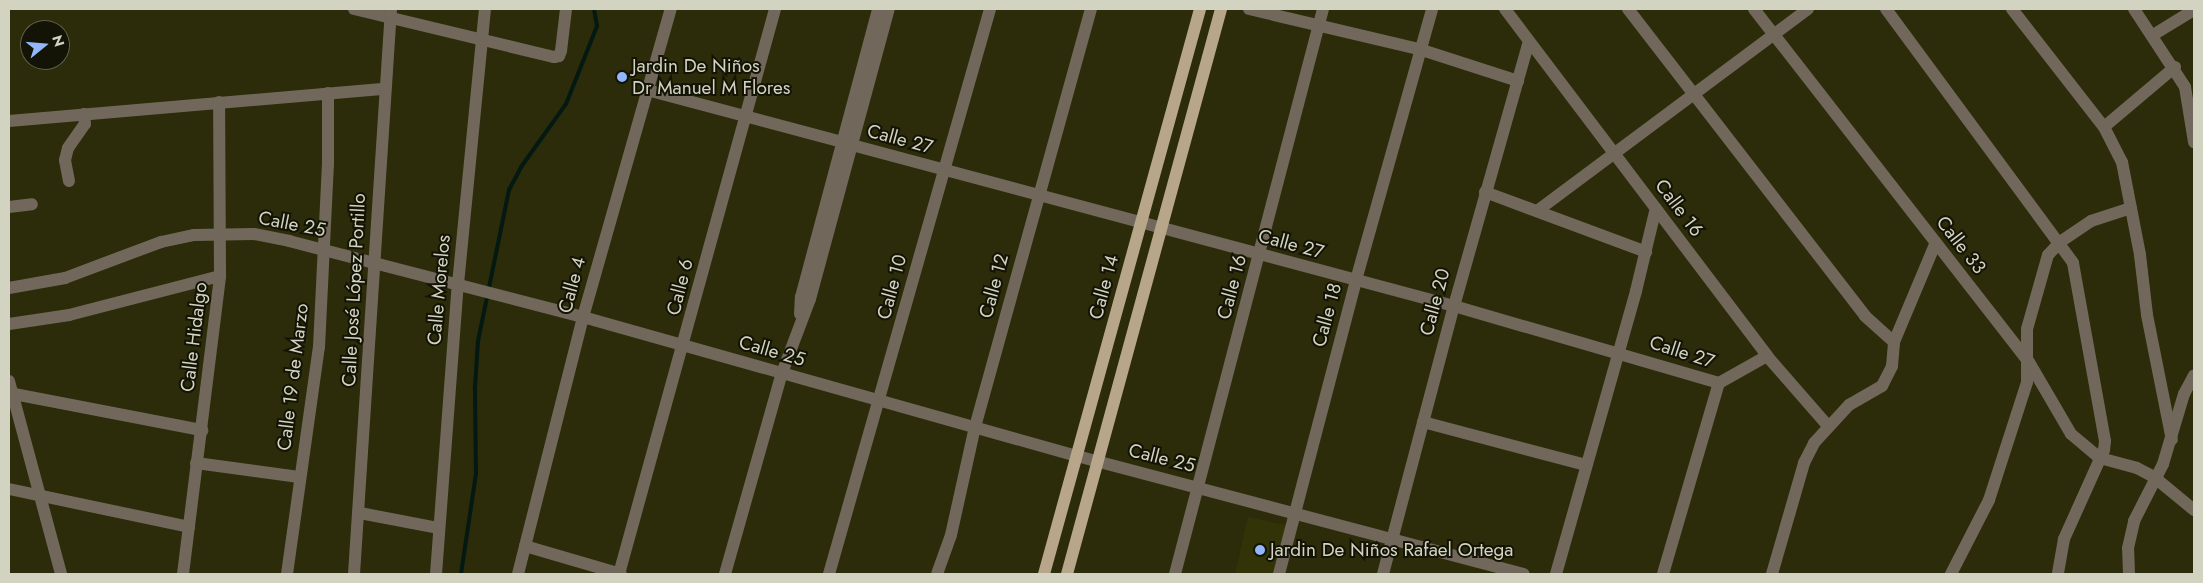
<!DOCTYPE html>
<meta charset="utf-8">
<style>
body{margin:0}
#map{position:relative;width:2203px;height:583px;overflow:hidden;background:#2c2b0a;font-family:Jost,sans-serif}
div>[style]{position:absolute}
.built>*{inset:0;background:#333308}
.stream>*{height:4px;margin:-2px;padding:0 2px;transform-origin:2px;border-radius:2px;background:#031912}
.minor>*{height:12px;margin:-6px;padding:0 6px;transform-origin:6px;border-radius:6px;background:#71685b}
.major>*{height:12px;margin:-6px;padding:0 6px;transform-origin:6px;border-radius:6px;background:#b8a68b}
.dots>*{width:14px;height:14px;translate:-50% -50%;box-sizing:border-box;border:2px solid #131306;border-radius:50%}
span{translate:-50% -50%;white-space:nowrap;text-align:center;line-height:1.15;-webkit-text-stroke:4px #131306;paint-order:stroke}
.poi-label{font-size:19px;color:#d3d3c1}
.left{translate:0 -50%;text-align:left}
.street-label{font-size:19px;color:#d3d3c1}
.frame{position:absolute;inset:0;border:10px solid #d3d3c1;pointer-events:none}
.north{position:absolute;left:20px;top:20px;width:50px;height:50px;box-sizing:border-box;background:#131306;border:1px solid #606051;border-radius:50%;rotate:73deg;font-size:14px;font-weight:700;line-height:20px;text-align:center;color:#d3d3c1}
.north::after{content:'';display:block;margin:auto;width:18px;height:22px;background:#93b7fd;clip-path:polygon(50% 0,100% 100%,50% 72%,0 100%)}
</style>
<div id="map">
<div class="built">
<div style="clip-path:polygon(1248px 517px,1286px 525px,1273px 574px,1235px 574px)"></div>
</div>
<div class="stream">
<div style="left:461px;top:574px;width:101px;rotate:-81.5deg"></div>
<div style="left:476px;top:474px;width:87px;rotate:-90.7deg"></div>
<div style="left:475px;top:387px;width:46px;rotate:-86.3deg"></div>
<div style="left:478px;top:341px;width:154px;rotate:-78.4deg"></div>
<div style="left:509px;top:190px;width:26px;rotate:-62deg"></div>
<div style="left:521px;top:167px;width:77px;rotate:-54.5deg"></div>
<div style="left:566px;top:104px;width:84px;rotate:-68.3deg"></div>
<div style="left:597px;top:26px;width:17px;rotate:-100deg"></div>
</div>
<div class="minor">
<div style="left:354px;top:9px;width:206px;rotate:13.5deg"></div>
<div style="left:554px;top:57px;width:5px;rotate:-11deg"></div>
<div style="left:559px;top:56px;width:5px;rotate:-68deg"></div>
<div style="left:561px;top:51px;width:42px;rotate:-83.2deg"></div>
<div style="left:1249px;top:9px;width:178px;rotate:13.3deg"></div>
<div style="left:1422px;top:50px;width:101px;rotate:17.9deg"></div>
<div style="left:1505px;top:9px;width:435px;rotate:52.9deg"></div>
<div style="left:1767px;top:356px;width:93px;rotate:48.9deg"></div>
<div style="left:1628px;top:9px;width:388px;rotate:52.3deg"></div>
<div style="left:1865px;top:316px;width:39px;rotate:42deg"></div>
<div style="left:1754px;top:9px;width:447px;rotate:52.1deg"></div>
<div style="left:2029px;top:362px;width:83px;rotate:59.7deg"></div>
<div style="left:2071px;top:434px;width:38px;rotate:40deg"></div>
<div style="left:2100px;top:458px;width:38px;rotate:15deg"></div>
<div style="left:2137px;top:468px;width:19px;rotate:28deg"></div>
<div style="left:2154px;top:477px;width:52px;rotate:39.5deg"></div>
<div style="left:1886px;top:9px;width:315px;rotate:53.6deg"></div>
<div style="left:2073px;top:263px;width:181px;rotate:79.8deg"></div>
<div style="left:2105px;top:441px;width:9px;rotate:96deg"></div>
<div style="left:2104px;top:450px;width:98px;rotate:114.2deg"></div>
<div style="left:2064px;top:539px;width:36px;rotate:100deg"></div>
<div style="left:2012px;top:9px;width:150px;rotate:52.1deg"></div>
<div style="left:2104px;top:127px;width:39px;rotate:63deg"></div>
<div style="left:2122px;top:162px;width:95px;rotate:79deg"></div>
<div style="left:2140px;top:255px;width:60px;rotate:83.3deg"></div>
<div style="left:2147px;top:315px;width:127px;rotate:78.7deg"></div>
<div style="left:2134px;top:9px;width:93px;rotate:56.8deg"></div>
<div style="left:2185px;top:87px;width:56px;rotate:80.7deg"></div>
<div style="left:2153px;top:35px;width:48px;rotate:-31.4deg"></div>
<div style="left:647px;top:90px;width:202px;rotate:14.9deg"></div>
<div style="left:9px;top:121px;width:377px;rotate:-4.9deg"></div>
<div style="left:2104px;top:127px;width:93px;rotate:-40.2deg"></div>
<div style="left:852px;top:145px;width:623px;rotate:14.97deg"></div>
<div style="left:1454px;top:306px;width:276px;rotate:16.2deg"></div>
<div style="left:69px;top:181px;width:21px;rotate:-101deg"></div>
<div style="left:65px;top:160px;width:12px;rotate:-76deg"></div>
<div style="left:68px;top:148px;width:29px;rotate:-55deg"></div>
<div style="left:85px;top:124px;width:10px;rotate:-96deg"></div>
<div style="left:1485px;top:192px;width:172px;rotate:20.4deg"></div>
<div style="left:9px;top:207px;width:23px;rotate:-7deg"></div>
<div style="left:1537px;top:211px;width:338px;rotate:-36.7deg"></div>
<div style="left:9px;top:288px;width:57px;rotate:-10.1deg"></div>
<div style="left:65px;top:278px;width:103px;rotate:-20.6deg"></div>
<div style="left:161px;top:242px;width:34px;rotate:-12deg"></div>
<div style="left:194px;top:235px;width:60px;rotate:-1deg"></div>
<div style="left:254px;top:234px;width:36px;rotate:11deg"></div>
<div style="left:289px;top:241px;width:304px;rotate:14.5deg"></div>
<div style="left:583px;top:317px;width:513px;rotate:15.72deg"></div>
<div style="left:1077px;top:456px;width:462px;rotate:14.8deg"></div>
<div style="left:800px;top:314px;width:17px;rotate:-87deg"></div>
<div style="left:801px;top:297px;width:298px;rotate:-75deg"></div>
<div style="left:9px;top:324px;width:61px;rotate:-8.5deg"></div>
<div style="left:69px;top:315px;width:156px;rotate:-14.5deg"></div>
<div style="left:9px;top:381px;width:200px;rotate:74.9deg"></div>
<div style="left:9px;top:393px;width:197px;rotate:10.9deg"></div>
<div style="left:1423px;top:422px;width:169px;rotate:14.8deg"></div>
<div style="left:196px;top:463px;width:104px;rotate:7.7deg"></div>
<div style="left:9px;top:489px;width:184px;rotate:11.9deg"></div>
<div style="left:360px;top:513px;width:79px;rotate:10.9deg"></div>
<div style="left:525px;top:546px;width:100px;rotate:16.3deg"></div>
<div style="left:183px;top:574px;width:300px;rotate:-82.9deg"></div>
<div style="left:220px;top:276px;width:174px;rotate:-90.3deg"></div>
<div style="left:287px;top:574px;width:229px;rotate:-82deg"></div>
<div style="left:319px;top:347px;width:182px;rotate:-87.2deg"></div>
<div style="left:328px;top:165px;width:72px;rotate:-90deg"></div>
<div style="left:354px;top:574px;width:566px;rotate:-86.25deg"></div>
<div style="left:436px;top:574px;width:291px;rotate:-85.7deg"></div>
<div style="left:458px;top:284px;width:276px;rotate:-84.4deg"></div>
<div style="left:518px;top:574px;width:265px;rotate:-75.8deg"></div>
<div style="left:583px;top:317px;width:320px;rotate:-74.1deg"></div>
<div style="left:619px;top:574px;width:586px;rotate:-74.56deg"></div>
<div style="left:725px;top:574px;width:209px;rotate:-74.2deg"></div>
<div style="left:782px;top:373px;width:79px;rotate:-69.3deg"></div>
<div style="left:810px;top:299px;width:301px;rotate:-74.8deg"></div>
<div style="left:829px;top:574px;width:587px;rotate:-74.09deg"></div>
<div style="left:937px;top:574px;width:41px;rotate:-70.3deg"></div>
<div style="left:951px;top:535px;width:111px;rotate:-77.5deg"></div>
<div style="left:975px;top:427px;width:434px;rotate:-74.5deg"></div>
<div style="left:1175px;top:574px;width:584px;rotate:-75.32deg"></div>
<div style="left:1279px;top:574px;width:304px;rotate:-75.3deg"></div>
<div style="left:1356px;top:280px;width:281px;rotate:-74.3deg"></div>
<div style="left:1383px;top:574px;width:277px;rotate:-75.2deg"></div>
<div style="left:1454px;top:306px;width:275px;rotate:-74.2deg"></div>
<div style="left:1556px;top:574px;width:294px;rotate:-74.2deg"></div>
<div style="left:1636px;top:291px;width:85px;rotate:-76.5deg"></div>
<div style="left:1663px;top:574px;width:199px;rotate:-73.7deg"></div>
<div style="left:1719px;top:383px;width:55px;rotate:-29.4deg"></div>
<div style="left:1772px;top:574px;width:116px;rotate:-73.9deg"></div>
<div style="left:1804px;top:463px;width:22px;rotate:-63deg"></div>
<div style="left:1814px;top:443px;width:52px;rotate:-47.4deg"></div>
<div style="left:1849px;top:405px;width:38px;rotate:-30deg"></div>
<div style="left:1882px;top:386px;width:22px;rotate:-63deg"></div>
<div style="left:1892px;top:366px;width:24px;rotate:-85deg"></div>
<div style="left:1894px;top:342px;width:108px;rotate:-67.2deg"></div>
<div style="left:1951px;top:574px;width:83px;rotate:-62.8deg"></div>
<div style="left:1989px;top:500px;width:124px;rotate:-72.1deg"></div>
<div style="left:2027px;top:382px;width:53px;rotate:-90deg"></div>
<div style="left:2027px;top:329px;width:77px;rotate:-74.2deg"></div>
<div style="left:2048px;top:255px;width:18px;rotate:-47deg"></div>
<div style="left:2060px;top:242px;width:37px;rotate:-34deg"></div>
<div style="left:2091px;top:221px;width:42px;rotate:-18deg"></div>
<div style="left:2129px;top:574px;width:26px;rotate:-92deg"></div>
<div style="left:2128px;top:548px;width:28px;rotate:-77deg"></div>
<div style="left:2134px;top:521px;width:64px;rotate:-63deg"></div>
<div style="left:2163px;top:464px;width:73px;rotate:-73.3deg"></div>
<div style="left:2184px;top:394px;width:21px;rotate:-62deg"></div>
</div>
<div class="major">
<div style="left:1044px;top:574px;width:586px;rotate:-74.56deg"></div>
<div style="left:1067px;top:574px;width:586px;rotate:-74.75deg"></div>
</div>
<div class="dots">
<div style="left:622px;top:77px;background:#93b7fd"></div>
<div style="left:1260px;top:550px;background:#93b7fd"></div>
</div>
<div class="poi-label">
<span class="left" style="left:632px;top:77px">Jardin De Niños<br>Dr Manuel M Flores</span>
<span class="left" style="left:1270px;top:550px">Jardin De Niños Rafael Ortega</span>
</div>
<div class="street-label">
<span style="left:900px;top:139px;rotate:15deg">Calle 27</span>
<span style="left:1679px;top:208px;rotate:53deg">Calle 16</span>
<span style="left:292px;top:224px;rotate:11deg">Calle 25</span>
<span style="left:1291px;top:244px;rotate:15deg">Calle 27</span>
<span style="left:1961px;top:245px;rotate:52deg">Calle 33</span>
<span style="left:572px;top:285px;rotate:-75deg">Calle 4</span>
<span style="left:994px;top:286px;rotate:-75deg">Calle 12</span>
<span style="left:680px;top:287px;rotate:-76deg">Calle 6</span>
<span style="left:892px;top:287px;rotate:-75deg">Calle 10</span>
<span style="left:1104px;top:287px;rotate:-75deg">Calle 14</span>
<span style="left:1232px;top:287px;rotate:-75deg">Calle 16</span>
<span style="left:354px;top:290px;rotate:-87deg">Calle José López Portillo</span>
<span style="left:439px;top:290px;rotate:-85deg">Calle Morelos</span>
<span style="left:1435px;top:302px;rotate:-75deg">Calle 20</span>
<span style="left:1327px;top:315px;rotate:-75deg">Calle 18</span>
<span style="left:194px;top:337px;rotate:-83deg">Calle Hidalgo</span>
<span style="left:772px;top:351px;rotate:16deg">Calle 25</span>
<span style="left:1682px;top:352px;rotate:18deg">Calle 27</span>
<span style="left:293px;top:377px;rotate:-83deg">Calle 19 de Marzo</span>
<span style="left:1162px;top:458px;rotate:14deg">Calle 25</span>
</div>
<div class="frame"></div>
<div class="north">N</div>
</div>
